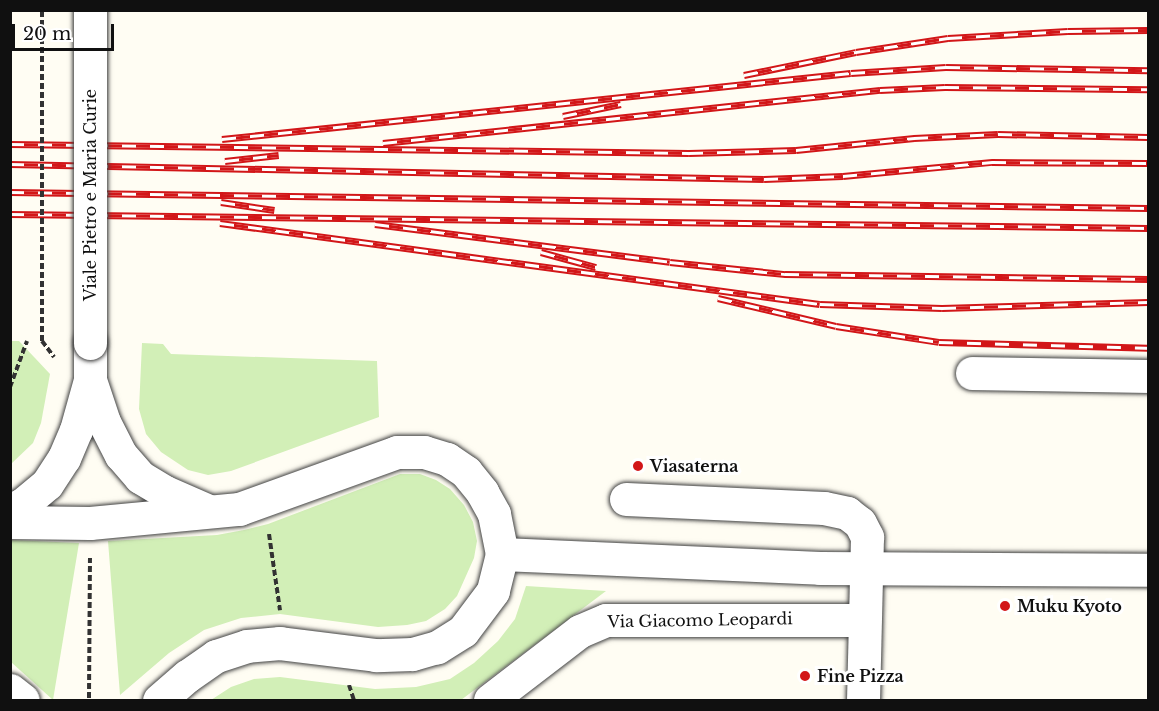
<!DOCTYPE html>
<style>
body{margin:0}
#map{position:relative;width:1159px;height:711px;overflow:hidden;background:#fffdf3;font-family:"Libre Baskerville",serif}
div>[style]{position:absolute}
.green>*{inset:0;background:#d2efb7}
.path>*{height:4px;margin-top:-2px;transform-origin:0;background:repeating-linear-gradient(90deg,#323232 0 6px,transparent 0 9px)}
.roads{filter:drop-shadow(0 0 2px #434343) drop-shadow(0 0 2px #434343)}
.minor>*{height:33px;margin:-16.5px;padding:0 16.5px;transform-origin:16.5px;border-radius:16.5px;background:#fff}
.rail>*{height:7px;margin-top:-3.5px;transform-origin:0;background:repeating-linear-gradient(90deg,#fff 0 14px,#d21618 0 28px);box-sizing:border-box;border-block:2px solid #d21618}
.path-bridge>*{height:4px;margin-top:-2px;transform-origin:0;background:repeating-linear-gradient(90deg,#323232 0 6px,transparent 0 9px)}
.bridges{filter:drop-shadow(0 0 2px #434343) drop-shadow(0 0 2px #434343)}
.minor-bridge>*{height:33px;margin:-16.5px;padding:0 16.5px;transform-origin:16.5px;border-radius:16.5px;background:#fff}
.dots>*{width:16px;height:16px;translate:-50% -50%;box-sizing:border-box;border:3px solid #fff;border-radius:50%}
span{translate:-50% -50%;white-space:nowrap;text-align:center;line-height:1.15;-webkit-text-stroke:6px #fff;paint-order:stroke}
.street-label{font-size:16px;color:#101010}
.poi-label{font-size:16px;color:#101010;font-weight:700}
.left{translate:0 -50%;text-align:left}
.frame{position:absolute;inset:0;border:12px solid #101010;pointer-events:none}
.scale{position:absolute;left:12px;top:24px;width:102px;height:27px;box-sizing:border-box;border:3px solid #101010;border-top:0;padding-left:8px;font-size:18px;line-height:21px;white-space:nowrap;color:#101010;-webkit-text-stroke:4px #fff;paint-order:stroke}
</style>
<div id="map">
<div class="green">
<div style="clip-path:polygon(979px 10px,979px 12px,255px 11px,255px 10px)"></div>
<div style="clip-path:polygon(11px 341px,19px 341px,50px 374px,41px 423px,33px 443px,11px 464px)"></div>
<div style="clip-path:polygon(142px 343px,163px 344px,171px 354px,377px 361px,379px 417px,231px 471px,208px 475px,188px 470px,161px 452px,146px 434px,139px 409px)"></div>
<div style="clip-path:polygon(400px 474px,420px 474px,436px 480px,450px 489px,464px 505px,473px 522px,477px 541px,474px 558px,457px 596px,445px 609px,426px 621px,407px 625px,378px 627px,280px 614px,241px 618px,204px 630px,169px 653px,120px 695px,108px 541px,217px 535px,244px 530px,268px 524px)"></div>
<div style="clip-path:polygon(11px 540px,79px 543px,53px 700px,11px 662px)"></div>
<div style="clip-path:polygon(526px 586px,606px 591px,461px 700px,211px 700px,231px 687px,254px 679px,280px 677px,375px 689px,416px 687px,450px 679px,474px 663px,498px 641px,515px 619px)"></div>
</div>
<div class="path">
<div style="left:42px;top:341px;width:20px;rotate:53deg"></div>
<div style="left:10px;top:387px;width:49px;rotate:-69.7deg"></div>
<div style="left:269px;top:534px;width:77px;rotate:81.8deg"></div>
<div style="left:349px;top:685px;width:16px;rotate:72deg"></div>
<div style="left:89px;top:698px;width:140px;rotate:-89.6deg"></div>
</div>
<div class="roads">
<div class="minor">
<div style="left:972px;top:373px;width:176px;rotate:1deg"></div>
<div style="left:90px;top:380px;width:44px;rotate:71.6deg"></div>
<div style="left:104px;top:422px;width:37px;rotate:63deg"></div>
<div style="left:121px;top:455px;width:29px;rotate:49deg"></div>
<div style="left:140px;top:477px;width:29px;rotate:31deg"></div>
<div style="left:165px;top:492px;width:48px;rotate:23.4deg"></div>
<div style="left:626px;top:499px;width:198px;rotate:2.6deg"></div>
<div style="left:824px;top:508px;width:24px;rotate:12deg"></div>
<div style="left:847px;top:513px;width:16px;rotate:38deg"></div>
<div style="left:860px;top:523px;width:16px;rotate:63deg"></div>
<div style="left:867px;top:537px;width:163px;rotate:91.4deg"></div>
<div style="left:10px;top:510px;width:14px;rotate:-25deg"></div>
<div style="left:23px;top:504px;width:31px;rotate:-40deg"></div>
<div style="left:47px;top:484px;width:31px;rotate:-57deg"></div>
<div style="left:64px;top:458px;width:30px;rotate:-67deg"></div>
<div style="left:76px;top:430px;width:52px;rotate:-74.4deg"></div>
<div style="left:90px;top:380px;width:37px;rotate:-90deg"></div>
<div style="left:10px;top:522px;width:80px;rotate:0.7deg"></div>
<div style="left:90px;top:523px;width:150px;rotate:-5.4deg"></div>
<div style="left:239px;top:509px;width:168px;rotate:-19.8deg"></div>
<div style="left:397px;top:452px;width:27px"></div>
<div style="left:424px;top:452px;width:24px;rotate:17deg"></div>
<div style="left:447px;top:459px;width:23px;rotate:34deg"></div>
<div style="left:466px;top:472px;width:26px;rotate:51deg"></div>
<div style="left:482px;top:492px;width:25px;rotate:61deg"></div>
<div style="left:494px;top:514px;width:41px;rotate:78.7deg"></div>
<div style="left:502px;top:554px;width:38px;rotate:104deg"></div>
<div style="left:493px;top:591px;width:50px;rotate:126.9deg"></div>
<div style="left:463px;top:631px;width:31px;rotate:148deg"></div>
<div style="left:437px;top:647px;width:26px;rotate:164deg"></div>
<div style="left:412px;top:654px;width:36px;rotate:178deg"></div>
<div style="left:376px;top:655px;width:97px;rotate:-172.9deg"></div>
<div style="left:280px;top:643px;width:33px;rotate:175deg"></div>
<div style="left:247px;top:646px;width:33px;rotate:162deg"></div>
<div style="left:216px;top:656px;width:35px;rotate:145deg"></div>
<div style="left:187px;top:676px;width:37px;rotate:139deg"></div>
<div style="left:502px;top:554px;width:318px;rotate:2.5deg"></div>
<div style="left:820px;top:568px;width:328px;rotate:0.3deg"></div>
<div style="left:10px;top:690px;width:16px;rotate:38deg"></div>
<div style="left:490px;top:700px;width:113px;rotate:-37.5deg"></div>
<div style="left:580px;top:631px;width:28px;rotate:-23deg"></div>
<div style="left:606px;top:620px;width:258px"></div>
</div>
</div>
<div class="rail">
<div style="left:744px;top:75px;width:114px;rotate:-11.6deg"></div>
<div style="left:856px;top:52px;width:93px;rotate:-8.7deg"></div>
<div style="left:948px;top:38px;width:120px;rotate:-3.3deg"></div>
<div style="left:1068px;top:31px;width:80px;rotate:-0.7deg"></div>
<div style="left:563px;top:116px;width:59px;rotate:-11.7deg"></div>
<div style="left:222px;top:139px;width:632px;rotate:-5.99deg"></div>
<div style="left:851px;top:73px;width:95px;rotate:-3.6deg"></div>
<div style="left:946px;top:67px;width:202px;rotate:0.9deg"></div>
<div style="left:383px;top:143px;width:500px;rotate:-6.1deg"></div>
<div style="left:880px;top:90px;width:65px;rotate:-2.6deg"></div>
<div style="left:945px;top:87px;width:203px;rotate:0.6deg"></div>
<div style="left:10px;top:144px;width:679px;rotate:0.76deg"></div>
<div style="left:689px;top:153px;width:107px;rotate:-1.6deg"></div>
<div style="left:796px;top:150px;width:119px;rotate:-5.8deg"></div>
<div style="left:914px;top:138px;width:84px;rotate:-2.7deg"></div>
<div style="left:998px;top:134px;width:150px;rotate:1.1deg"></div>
<div style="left:225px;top:161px;width:54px;rotate:-6.3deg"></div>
<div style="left:10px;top:164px;width:754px;rotate:1.14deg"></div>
<div style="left:764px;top:179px;width:79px;rotate:-2.2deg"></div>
<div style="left:843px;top:176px;width:150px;rotate:-5.4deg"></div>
<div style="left:992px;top:162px;width:156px;rotate:0.4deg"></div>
<div style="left:10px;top:192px;width:1138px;rotate:0.81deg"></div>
<div style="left:221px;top:202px;width:54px;rotate:8.6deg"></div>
<div style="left:10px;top:214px;width:1138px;rotate:0.7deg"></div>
<div style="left:220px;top:223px;width:605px;rotate:7.69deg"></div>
<div style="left:820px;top:304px;width:122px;rotate:1.9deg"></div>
<div style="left:942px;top:308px;width:206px;rotate:-1.7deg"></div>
<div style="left:375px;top:224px;width:297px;rotate:7.3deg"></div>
<div style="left:670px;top:262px;width:116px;rotate:6deg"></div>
<div style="left:785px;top:274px;width:363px;rotate:0.8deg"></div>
<div style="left:541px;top:252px;width:57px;rotate:15.3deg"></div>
<div style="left:718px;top:298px;width:121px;rotate:13.3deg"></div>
<div style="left:836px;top:326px;width:104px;rotate:8.8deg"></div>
<div style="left:939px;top:342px;width:209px;rotate:1.6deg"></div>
</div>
<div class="path-bridge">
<div style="left:42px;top:341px;width:331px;rotate:-90deg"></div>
</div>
<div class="bridges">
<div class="minor-bridge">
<div style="left:90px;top:10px;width:333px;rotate:90deg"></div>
</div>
</div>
<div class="dots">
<div style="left:638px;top:466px;background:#d21618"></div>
<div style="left:1005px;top:606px;background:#d21618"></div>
<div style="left:805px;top:676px;background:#d21618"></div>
</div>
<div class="street-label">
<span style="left:90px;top:195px;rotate:-90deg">Viale Pietro e Maria Curie</span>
<span style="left:700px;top:620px;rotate:-1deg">Via Giacomo Leopardi</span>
</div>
<div class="poi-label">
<span class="left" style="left:650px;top:466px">Viasaterna</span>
<span class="left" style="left:1017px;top:606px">Muku Kyoto</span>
<span class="left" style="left:817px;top:676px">Fine Pizza</span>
</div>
<div class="frame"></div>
<div class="scale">20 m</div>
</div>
